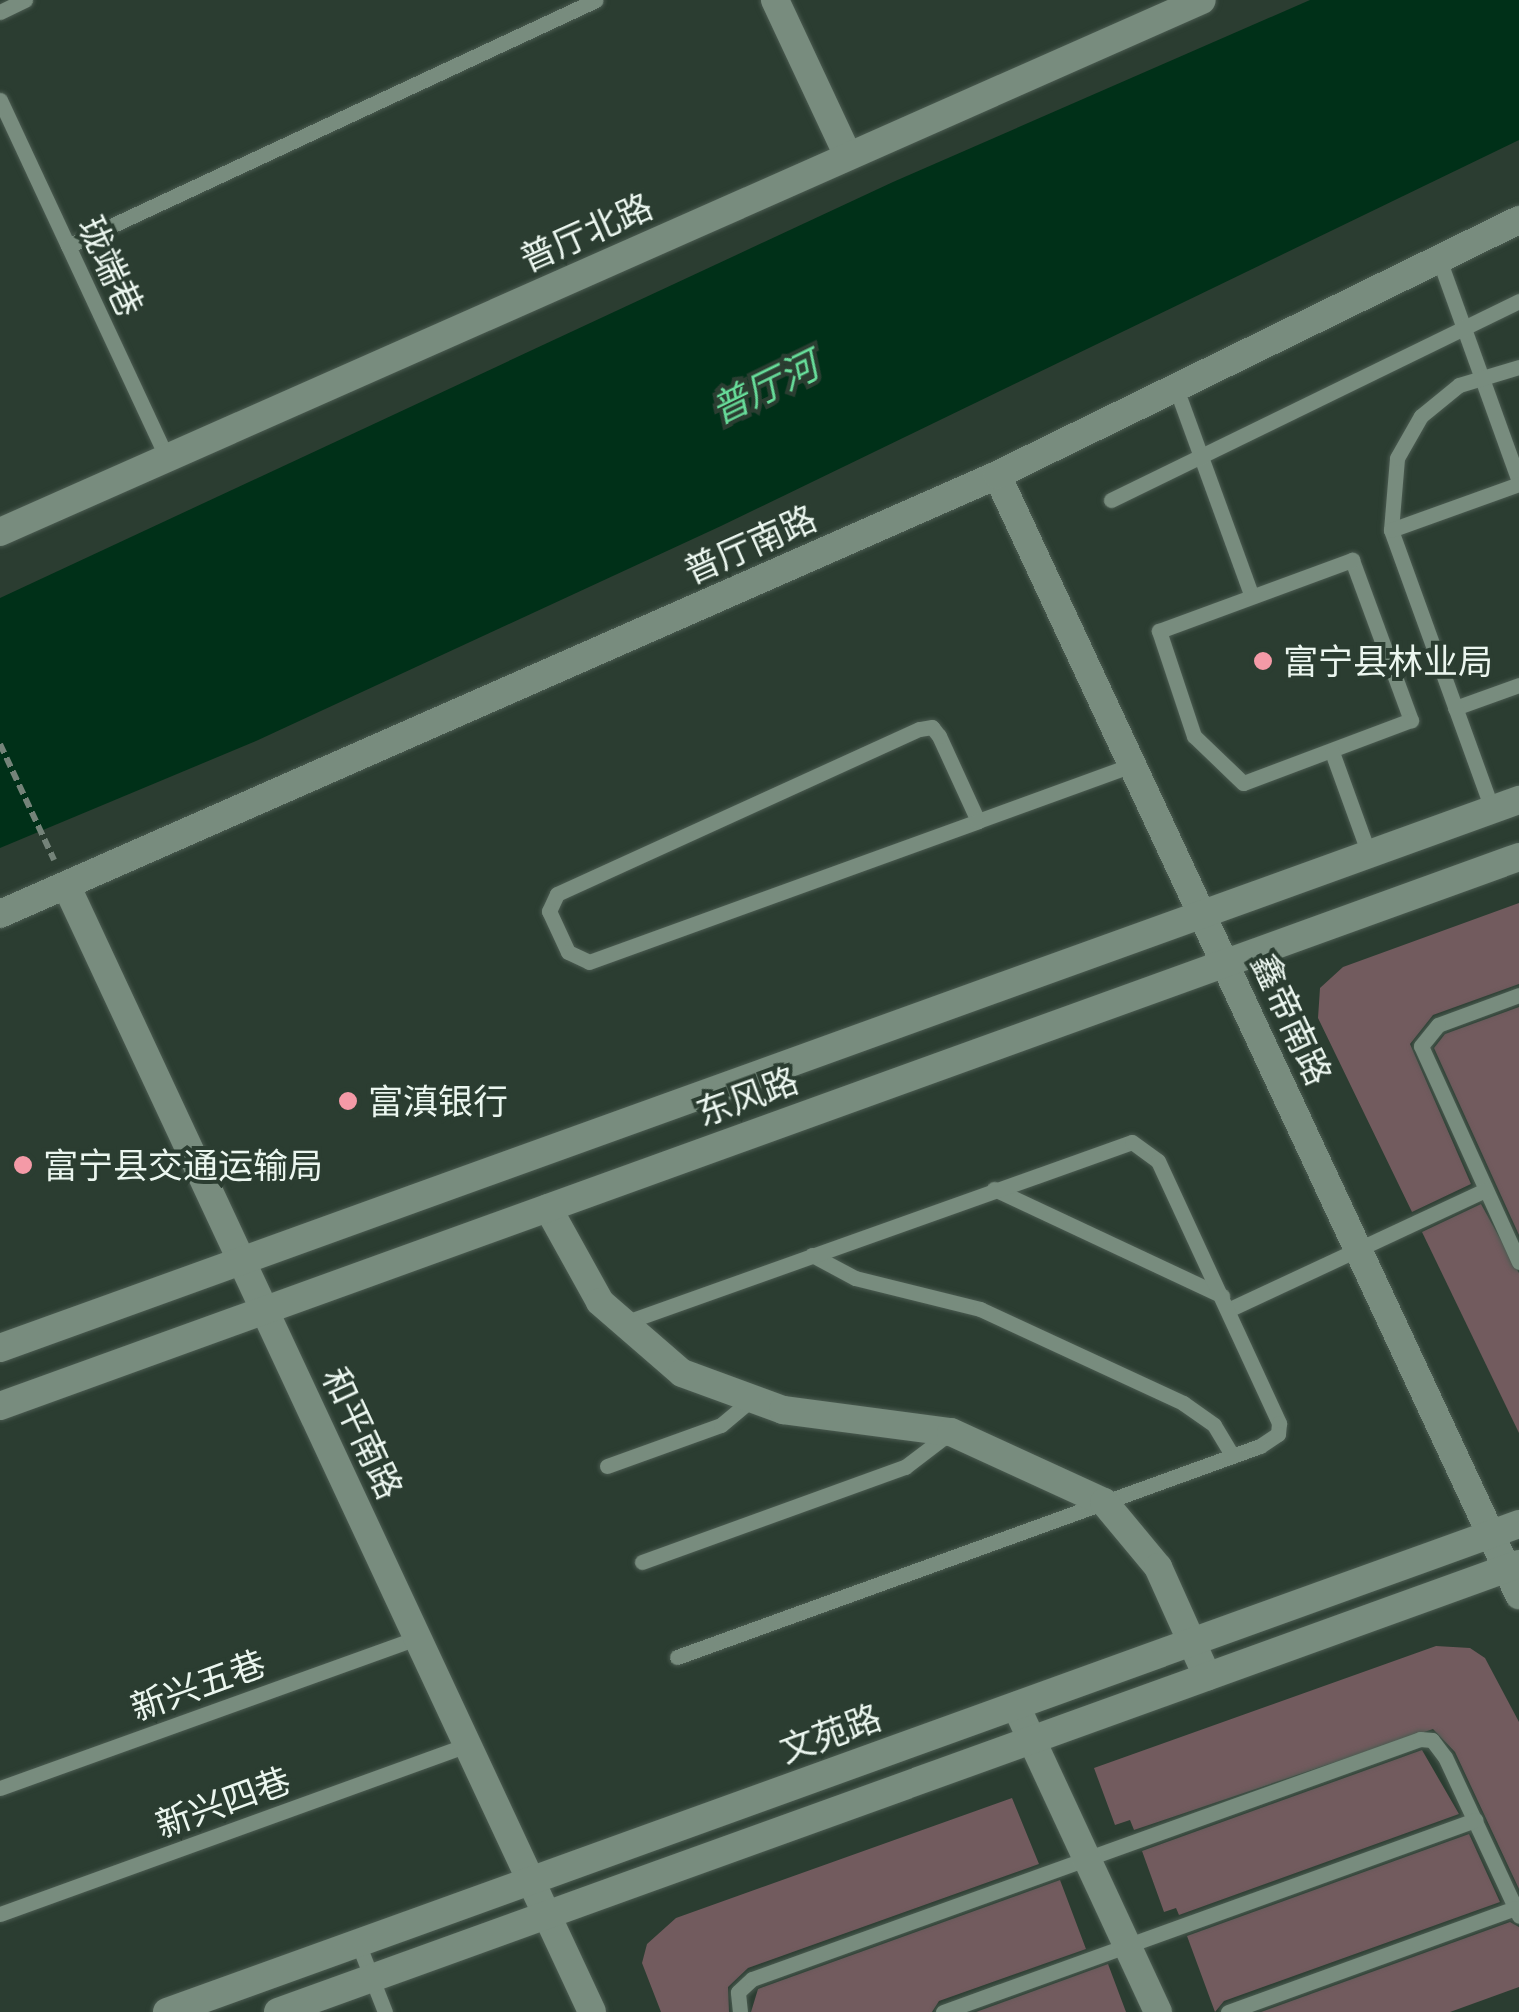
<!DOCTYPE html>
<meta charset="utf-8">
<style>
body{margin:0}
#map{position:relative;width:1519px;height:2012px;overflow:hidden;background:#2b3d31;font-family:"Noto Serif","Noto Sans SC",serif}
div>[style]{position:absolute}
.water>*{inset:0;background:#003018}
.building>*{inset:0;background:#725b5e}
.path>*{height:6px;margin-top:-3px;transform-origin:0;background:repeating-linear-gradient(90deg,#748379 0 10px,transparent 0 15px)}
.roads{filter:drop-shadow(0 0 2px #4b5b51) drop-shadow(0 0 2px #4b5b51)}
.service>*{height:15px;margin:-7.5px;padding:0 7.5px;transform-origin:7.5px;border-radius:7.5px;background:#788c7e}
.minor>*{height:28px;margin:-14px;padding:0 14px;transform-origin:14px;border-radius:14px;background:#788c7e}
.tertiary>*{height:28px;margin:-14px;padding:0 14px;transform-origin:14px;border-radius:14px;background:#788c7e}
.secondary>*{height:28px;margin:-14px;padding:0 14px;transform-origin:14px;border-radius:14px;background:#788c7e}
.dots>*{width:28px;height:28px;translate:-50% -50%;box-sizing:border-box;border:5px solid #2b3d31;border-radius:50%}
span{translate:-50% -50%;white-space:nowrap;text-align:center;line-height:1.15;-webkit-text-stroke:8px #2b3d31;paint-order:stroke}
.street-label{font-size:35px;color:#ebf6ef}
.poi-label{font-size:35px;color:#ebf6ef}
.left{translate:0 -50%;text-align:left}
.water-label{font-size:38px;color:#67dd9a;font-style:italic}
</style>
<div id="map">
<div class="water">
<div style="clip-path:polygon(1310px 0,1519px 0,1519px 140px,721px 526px,256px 741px,0 848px,0 598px,893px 182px)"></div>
</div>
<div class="building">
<div style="clip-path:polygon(1519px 903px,1519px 984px,1433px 1015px,1410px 1044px,1471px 1184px,1412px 1212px,1318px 1018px,1320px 988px,1343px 967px)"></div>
<div style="clip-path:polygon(1519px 1007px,1519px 1235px,1434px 1048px,1445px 1034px)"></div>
<div style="clip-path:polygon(1481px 1204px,1519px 1273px,1519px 1433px,1422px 1232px)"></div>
<div style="clip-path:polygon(1436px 1646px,1470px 1648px,1485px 1658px,1519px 1722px,1519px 1889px,1455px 1752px,1433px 1729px,1134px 1830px,1130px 1820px,1115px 1825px,1094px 1768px)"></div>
<div style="clip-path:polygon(1422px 1750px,1459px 1814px,1179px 1915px,1176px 1908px,1164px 1912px,1142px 1851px)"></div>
<div style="clip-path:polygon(1012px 1798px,1039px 1864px,748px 1968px,728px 1987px,729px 2012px,661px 2012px,642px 1963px,647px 1944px,676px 1918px)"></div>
<div style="clip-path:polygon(1469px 1834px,1500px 1902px,1224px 2001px,1215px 2012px,1187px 1936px)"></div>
<div style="clip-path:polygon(1060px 1880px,1086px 1949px,939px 2001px,932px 2012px,751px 2012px,758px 1989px)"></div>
<div style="clip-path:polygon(1510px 1922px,1519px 1927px,1519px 1987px,1450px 2012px,1261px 2012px)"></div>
<div style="clip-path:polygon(1108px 1964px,1126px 2012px,976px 2012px)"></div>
</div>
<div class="path">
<div style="left:0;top:744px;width:128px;rotate:65deg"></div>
</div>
<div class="roads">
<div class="service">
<div style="left:0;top:12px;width:28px;rotate:-26deg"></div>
<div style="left:0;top:100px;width:395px;rotate:65deg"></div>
<div style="left:68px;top:246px;width:582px;rotate:-24.98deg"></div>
<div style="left:1439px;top:259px;width:236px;rotate:70.2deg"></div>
<div style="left:1176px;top:388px;width:219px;rotate:70deg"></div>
<div style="left:1111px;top:500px;width:454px;rotate:-26deg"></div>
<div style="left:1391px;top:530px;width:72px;rotate:-85.2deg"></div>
<div style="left:1397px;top:458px;width:48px;rotate:-60.3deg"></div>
<div style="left:1421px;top:416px;width:49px;rotate:-39.2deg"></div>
<div style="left:1459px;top:385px;width:63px;rotate:-16.7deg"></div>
<div style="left:1352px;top:560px;width:171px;rotate:69.8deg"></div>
<div style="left:1411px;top:720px;width:179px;rotate:159.4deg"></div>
<div style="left:1243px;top:783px;width:68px;rotate:-136.2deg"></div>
<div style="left:1194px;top:736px;width:111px;rotate:-108.4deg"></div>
<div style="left:1159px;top:631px;width:206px;rotate:-20.2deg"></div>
<div style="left:1455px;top:708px;width:68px;rotate:-19.8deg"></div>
<div style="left:1332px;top:752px;width:109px;rotate:70.1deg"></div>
<div style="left:1492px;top:809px;width:297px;rotate:-109.9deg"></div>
<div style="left:1391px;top:530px;width:136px;rotate:-19.8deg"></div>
<div style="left:978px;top:821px;width:94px;rotate:-114.6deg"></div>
<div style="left:939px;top:736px;width:11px;rotate:-128deg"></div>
<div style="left:932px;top:727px;width:13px;rotate:171deg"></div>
<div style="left:919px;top:729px;width:398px;rotate:155.5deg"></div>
<div style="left:557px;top:894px;width:19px;rotate:115deg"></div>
<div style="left:549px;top:911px;width:45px;rotate:65.1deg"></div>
<div style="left:568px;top:952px;width:23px;rotate:25deg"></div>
<div style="left:589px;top:962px;width:414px;rotate:-19.9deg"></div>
<div style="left:978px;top:821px;width:164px;rotate:-20deg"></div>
<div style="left:1519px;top:995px;width:86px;rotate:159.7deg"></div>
<div style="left:1438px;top:1025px;width:27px;rotate:129deg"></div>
<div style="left:1421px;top:1046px;width:237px;rotate:65.6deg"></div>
<div style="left:994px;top:1189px;width:252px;rotate:25.1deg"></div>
<div style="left:812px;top:1255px;width:49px;rotate:28.1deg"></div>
<div style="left:855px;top:1278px;width:129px;rotate:13.9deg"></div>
<div style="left:980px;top:1309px;width:224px;rotate:24.8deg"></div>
<div style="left:1183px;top:1403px;width:38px;rotate:35deg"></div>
<div style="left:1214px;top:1425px;width:35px;rotate:59deg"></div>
<div style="left:1228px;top:1310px;width:284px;rotate:-25deg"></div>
<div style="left:621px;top:1324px;width:542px;rotate:-19.6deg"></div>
<div style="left:1132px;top:1142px;width:32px;rotate:36deg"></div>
<div style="left:1158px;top:1161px;width:289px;rotate:65.2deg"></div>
<div style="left:1279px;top:1423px;width:11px;rotate:95deg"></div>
<div style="left:1278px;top:1434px;width:22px;rotate:146deg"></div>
<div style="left:1260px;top:1446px;width:620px;rotate:160.1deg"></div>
<div style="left:607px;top:1466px;width:121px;rotate:-19.8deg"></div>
<div style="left:721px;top:1425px;width:35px;rotate:-40deg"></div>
<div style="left:642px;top:1562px;width:280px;rotate:-19.9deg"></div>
<div style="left:905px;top:1467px;width:58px;rotate:-37.3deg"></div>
<div style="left:0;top:1788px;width:443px;rotate:-19.8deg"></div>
<div style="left:0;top:1914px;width:497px;rotate:-19.9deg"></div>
<div style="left:358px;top:1943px;width:74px;rotate:68.6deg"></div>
<div style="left:740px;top:2012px;width:20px;rotate:-96deg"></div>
<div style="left:738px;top:1992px;width:19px;rotate:-43deg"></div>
<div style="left:752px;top:1979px;width:710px;rotate:-19.76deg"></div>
<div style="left:1420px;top:1739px;width:12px;rotate:5deg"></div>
<div style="left:1432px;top:1740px;width:21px;rotate:53deg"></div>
<div style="left:1445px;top:1757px;width:175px;rotate:65deg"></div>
<div style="left:943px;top:2012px;width:566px;rotate:-19.84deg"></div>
<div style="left:1228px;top:2012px;width:305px;rotate:-19.9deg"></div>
</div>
<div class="minor">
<div style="left:775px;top:0;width:172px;rotate:64.9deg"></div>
<div style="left:0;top:532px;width:1314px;rotate:-23.87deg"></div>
<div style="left:548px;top:1208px;width:107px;rotate:61deg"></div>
<div style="left:600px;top:1302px;width:108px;rotate:40.9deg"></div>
<div style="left:682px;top:1373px;width:108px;rotate:20.1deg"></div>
<div style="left:783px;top:1410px;width:169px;rotate:7.5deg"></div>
<div style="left:951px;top:1432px;width:168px;rotate:24.6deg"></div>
<div style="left:1104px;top:1502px;width:85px;rotate:50.3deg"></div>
<div style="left:1158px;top:1567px;width:120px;rotate:65.8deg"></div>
<div style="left:1016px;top:1706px;width:337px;rotate:65.1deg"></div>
</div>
<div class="tertiary">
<div style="left:997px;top:475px;width:1236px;rotate:65.01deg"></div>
<div style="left:67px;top:887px;width:1241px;rotate:64.98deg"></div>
<div style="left:0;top:914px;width:1089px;rotate:-23.76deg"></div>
<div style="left:997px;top:475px;width:581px;rotate:-26.04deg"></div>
<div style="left:167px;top:2012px;width:1437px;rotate:-19.85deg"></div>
<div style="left:278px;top:2012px;width:1319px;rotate:-19.85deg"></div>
</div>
<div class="secondary">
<div style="left:0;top:1348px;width:1615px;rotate:-19.84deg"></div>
<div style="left:0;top:1406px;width:1615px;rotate:-19.87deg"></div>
</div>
</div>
<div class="dots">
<div style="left:1263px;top:661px;background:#f49aa7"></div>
<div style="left:348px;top:1101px;background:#f49aa7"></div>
<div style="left:23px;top:1165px;background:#f49aa7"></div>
</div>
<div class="street-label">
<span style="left:586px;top:232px;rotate:-24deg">普厅北路</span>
<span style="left:111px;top:266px;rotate:65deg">珑端巷</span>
<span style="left:750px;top:544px;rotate:-24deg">普厅南路</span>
<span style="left:1292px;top:1019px;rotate:65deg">鑫帝南路</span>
<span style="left:747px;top:1096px;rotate:-20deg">东风路</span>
<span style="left:363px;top:1433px;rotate:65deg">和平南路</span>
<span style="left:198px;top:1685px;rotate:-20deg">新兴五巷</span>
<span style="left:830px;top:1733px;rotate:-20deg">文苑路</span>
<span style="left:223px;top:1802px;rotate:-20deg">新兴四巷</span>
</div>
<div class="poi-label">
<span class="left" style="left:1283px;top:661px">富宁县林业局</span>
<span class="left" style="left:368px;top:1101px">富滇银行</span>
<span class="left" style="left:43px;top:1165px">富宁县交通运输局</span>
</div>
<div class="water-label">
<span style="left:764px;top:387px;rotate:-26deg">普厅河</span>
</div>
</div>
